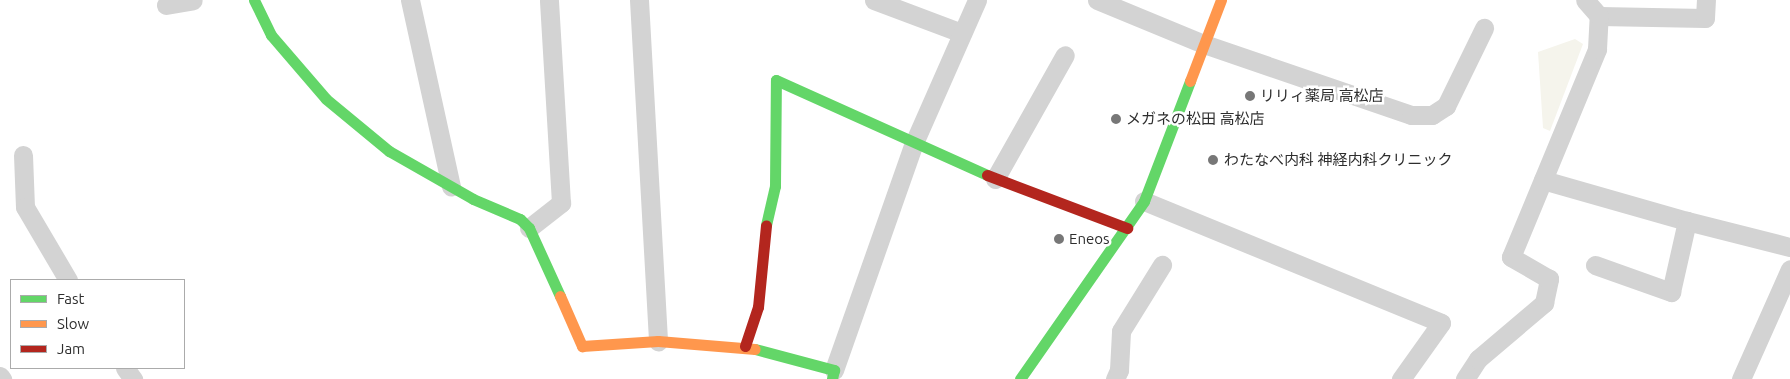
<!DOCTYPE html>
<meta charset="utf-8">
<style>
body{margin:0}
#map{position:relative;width:1790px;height:379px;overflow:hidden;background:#fff;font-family:Ubuntu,"Noto Sans JP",sans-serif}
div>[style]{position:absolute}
.green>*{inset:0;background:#f5f4ec}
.street>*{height:19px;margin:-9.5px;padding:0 9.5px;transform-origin:9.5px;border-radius:9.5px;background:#d3d3d3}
.fast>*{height:11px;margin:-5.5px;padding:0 5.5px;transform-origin:5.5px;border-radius:5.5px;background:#63d668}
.slow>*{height:11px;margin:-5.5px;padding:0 5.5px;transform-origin:5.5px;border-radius:5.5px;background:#ff974d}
.jam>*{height:11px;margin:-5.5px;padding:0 5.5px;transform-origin:5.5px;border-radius:5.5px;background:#b3261e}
.dots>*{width:14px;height:14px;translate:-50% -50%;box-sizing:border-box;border:2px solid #fff;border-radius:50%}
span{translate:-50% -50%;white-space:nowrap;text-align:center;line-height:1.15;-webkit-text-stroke:5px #fff;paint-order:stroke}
.poi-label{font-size:15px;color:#2e2e2e}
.left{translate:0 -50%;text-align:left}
.legend{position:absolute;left:10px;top:279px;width:175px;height:90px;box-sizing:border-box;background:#fff;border:1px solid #ababab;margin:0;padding:6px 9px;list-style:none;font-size:15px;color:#2e2e2e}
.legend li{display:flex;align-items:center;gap:10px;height:25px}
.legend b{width:25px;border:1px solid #ababab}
</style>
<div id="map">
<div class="green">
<div style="clip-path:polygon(1575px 39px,1583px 44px,1550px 131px,1543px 128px,1538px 52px)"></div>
</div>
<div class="street">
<div style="left:410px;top:0;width:191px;rotate:77.6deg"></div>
<div style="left:639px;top:0;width:342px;rotate:86.8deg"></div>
<div style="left:874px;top:0;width:94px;rotate:20.6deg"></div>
<div style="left:1097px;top:0;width:116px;rotate:22.4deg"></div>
<div style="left:1204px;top:44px;width:219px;rotate:18.9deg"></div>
<div style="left:1411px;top:115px;width:21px"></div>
<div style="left:1432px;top:115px;width:17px;rotate:-33deg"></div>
<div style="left:1446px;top:106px;width:87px;rotate:-64deg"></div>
<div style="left:166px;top:5px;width:27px;rotate:-10deg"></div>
<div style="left:1599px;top:16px;width:106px;rotate:1.1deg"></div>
<div style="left:1705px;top:18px;width:18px;rotate:-87deg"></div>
<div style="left:23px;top:155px;width:52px;rotate:87.8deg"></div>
<div style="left:25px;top:207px;width:85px;rotate:59.5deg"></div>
<div style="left:995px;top:179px;width:142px;rotate:-60.6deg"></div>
<div style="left:1543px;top:180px;width:150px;rotate:15.9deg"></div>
<div style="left:1144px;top:201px;width:321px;rotate:22.3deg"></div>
<div style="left:1441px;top:323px;width:69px;rotate:125.5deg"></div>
<div style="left:529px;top:228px;width:41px;rotate:-38deg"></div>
<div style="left:561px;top:203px;width:203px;rotate:-93.4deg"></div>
<div style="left:1595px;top:265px;width:81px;rotate:19.6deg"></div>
<div style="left:1671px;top:292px;width:73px;rotate:-77.3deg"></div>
<div style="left:1687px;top:221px;width:106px;rotate:14.2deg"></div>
<div style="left:125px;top:368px;width:14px;rotate:54deg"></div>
<div style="left:834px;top:370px;width:241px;rotate:-70.6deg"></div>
<div style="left:914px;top:143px;width:156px;rotate:-66.2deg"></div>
<div style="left:0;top:376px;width:4px;rotate:56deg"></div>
<div style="left:1115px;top:379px;width:10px;rotate:-66deg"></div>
<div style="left:1119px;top:370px;width:39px;rotate:-87deg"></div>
<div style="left:1121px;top:331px;width:78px;rotate:-58.2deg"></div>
<div style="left:1465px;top:379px;width:24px;rotate:-57deg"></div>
<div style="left:1478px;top:359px;width:87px;rotate:-40.3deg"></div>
<div style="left:1544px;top:303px;width:25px;rotate:-78deg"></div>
<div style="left:1549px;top:279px;width:44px;rotate:-149.9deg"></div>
<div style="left:1511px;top:257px;width:225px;rotate:-67.5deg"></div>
<div style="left:1597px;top:49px;width:33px;rotate:-87deg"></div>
<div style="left:1599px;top:16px;width:21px;rotate:-131deg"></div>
<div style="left:1741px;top:379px;width:120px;rotate:-66deg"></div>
</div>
<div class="fast">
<div style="left:254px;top:0;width:39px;rotate:64deg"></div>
<div style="left:271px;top:35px;width:84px;rotate:49.3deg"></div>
<div style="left:326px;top:99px;width:82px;rotate:39.5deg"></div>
<div style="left:389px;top:151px;width:97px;rotate:29.7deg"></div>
<div style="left:473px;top:199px;width:51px;rotate:23.1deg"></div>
<div style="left:520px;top:219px;width:13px;rotate:45deg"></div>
<div style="left:529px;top:228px;width:75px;rotate:65.5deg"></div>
<div style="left:766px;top:225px;width:40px;rotate:-77deg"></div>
<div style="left:775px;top:186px;width:106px;rotate:-89.5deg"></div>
<div style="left:776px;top:80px;width:231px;rotate:24.2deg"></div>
<div style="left:755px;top:349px;width:82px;rotate:14.9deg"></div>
<div style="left:834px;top:370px;width:9px;rotate:103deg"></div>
<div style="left:1020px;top:379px;width:217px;rotate:-55.1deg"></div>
<div style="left:1144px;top:201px;width:129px;rotate:-69deg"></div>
</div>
<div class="slow">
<div style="left:1190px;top:81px;width:87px;rotate:-69.1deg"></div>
<div style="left:560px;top:296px;width:55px;rotate:66.3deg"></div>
<div style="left:582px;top:346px;width:76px;rotate:-3.8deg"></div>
<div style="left:658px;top:341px;width:97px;rotate:4.7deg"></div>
</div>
<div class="jam">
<div style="left:987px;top:175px;width:150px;rotate:20.7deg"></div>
<div style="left:745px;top:346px;width:41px;rotate:-71.6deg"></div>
<div style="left:758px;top:307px;width:82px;rotate:-84.4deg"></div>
</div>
<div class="dots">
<div style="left:1250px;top:96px;background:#777"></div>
<div style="left:1116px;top:119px;background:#777"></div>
<div style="left:1213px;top:160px;background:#777"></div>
<div style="left:1059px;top:239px;background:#777"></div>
</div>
<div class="poi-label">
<span class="left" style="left:1260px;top:96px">リリィ薬局 高松店</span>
<span class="left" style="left:1126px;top:119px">メガネの松田 高松店</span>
<span class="left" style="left:1224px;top:160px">わたなべ内科 神経内科クリニック</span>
<span class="left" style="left:1069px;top:239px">Eneos</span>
</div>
<ul class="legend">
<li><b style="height:6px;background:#63d668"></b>Fast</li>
<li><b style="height:6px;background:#ff974d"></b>Slow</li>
<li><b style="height:6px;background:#b3261e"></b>Jam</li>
</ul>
</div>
